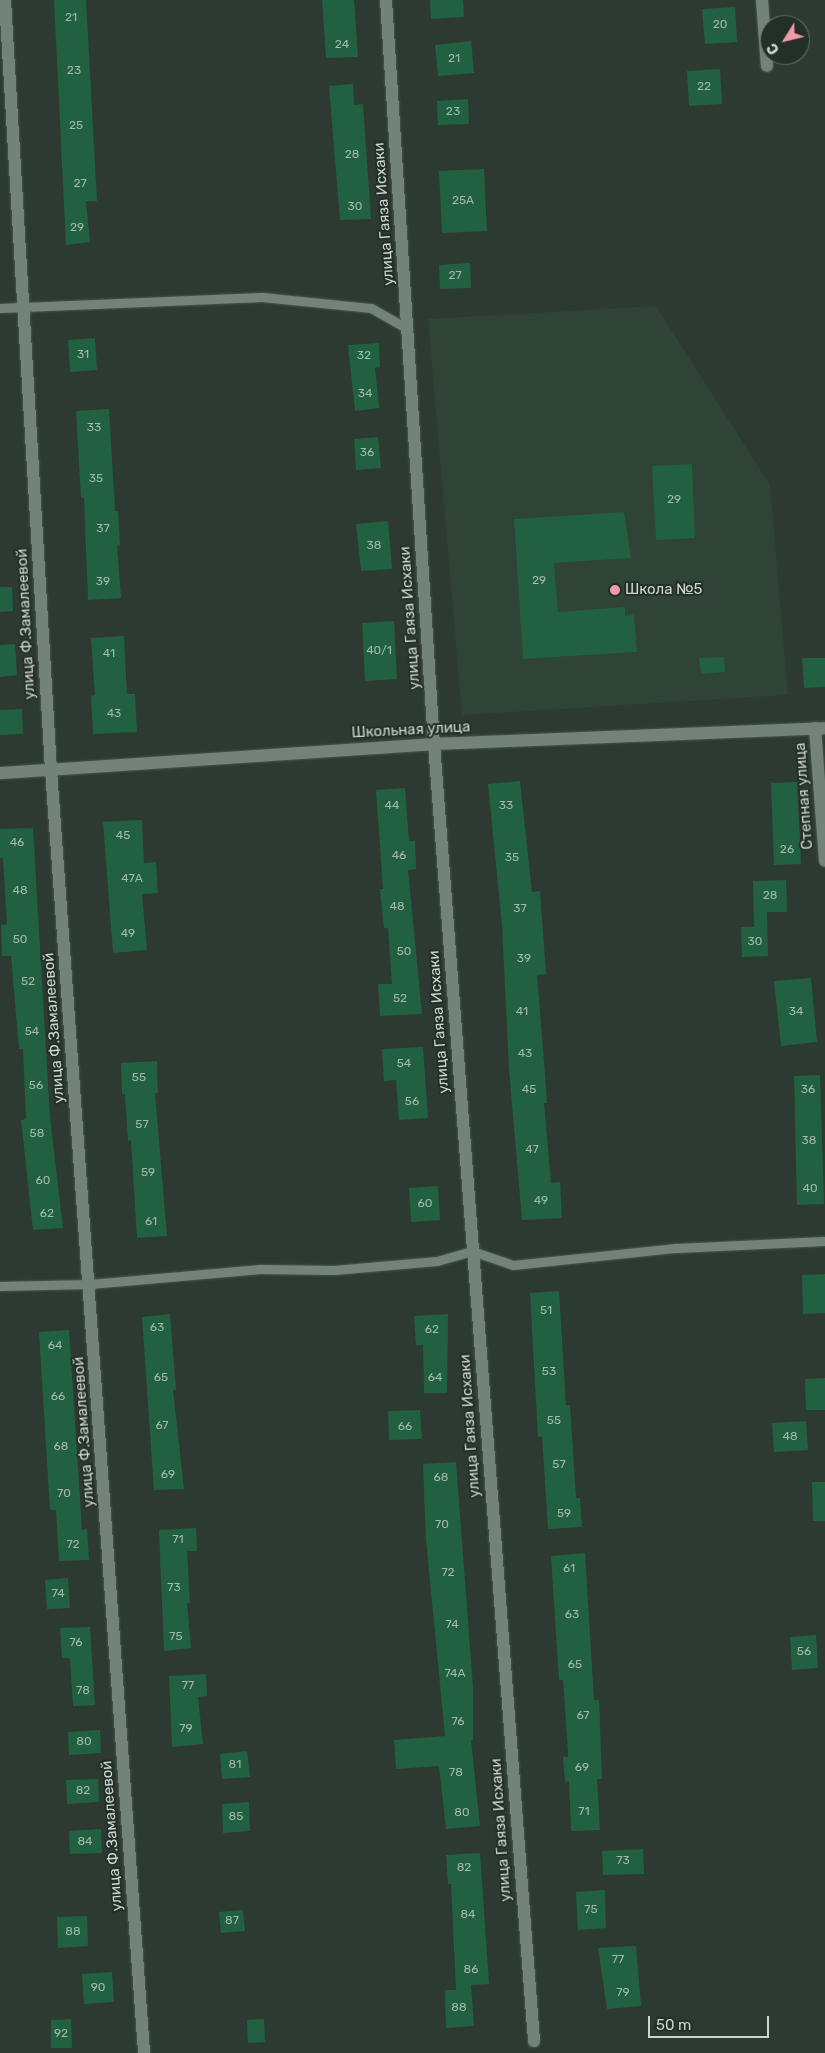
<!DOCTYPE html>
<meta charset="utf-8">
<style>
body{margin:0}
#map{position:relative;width:825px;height:2053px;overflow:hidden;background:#2d3a32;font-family:Rubik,sans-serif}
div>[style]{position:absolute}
.built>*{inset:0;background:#2f4337}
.building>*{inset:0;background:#226042}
.roads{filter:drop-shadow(0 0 1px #4c5751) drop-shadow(0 0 1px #4c5751)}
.service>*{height:9px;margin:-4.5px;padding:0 4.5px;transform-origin:4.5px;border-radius:4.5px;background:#74837a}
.minor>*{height:12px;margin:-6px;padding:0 6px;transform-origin:6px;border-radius:6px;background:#74837a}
.tertiary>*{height:12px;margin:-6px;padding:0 6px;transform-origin:6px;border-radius:6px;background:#74837a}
.dots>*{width:14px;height:14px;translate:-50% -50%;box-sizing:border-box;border:2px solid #233028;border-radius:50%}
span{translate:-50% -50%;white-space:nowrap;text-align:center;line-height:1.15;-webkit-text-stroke:4px #233028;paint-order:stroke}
.number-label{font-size:12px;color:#a2b8ac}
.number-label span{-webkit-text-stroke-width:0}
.street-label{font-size:15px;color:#cdd5d0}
.poi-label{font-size:15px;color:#cdd5d0}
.left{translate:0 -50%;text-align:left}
.north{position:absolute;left:760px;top:15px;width:50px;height:50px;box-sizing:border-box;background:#233028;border:1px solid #67726b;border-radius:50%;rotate:234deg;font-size:14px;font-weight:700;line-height:20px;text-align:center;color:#cdd5d0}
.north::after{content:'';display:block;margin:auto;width:18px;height:22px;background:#f39aa8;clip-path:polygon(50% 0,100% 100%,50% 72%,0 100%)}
.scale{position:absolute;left:648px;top:2016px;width:121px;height:22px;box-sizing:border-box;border:2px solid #cdd5d0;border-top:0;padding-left:6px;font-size:15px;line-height:18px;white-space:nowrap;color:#cdd5d0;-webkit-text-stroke:4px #233028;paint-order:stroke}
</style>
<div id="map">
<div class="built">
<div style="clip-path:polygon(656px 306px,770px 485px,788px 695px,462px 715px,428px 319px)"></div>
</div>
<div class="building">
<div style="clip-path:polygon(54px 0,86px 0,97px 201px,86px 201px,90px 242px,66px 245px)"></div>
<div style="clip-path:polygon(322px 0,354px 0,358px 57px,326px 58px)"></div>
<div style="clip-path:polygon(430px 0,463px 0,464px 17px,431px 19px)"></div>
<div style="clip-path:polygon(735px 7px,737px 42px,705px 44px,702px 9px)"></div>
<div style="clip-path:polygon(471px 41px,474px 73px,438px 76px,435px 45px)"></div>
<div style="clip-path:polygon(720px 69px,722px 104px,689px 106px,687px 71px)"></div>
<div style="clip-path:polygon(353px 84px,354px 105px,363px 104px,371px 219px,340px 220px,329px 86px)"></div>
<div style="clip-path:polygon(468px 99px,469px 124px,438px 125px,437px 101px)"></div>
<div style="clip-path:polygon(484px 169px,487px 231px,442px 233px,439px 171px)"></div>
<div style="clip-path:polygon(470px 263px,471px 288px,440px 289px,439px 265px)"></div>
<div style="clip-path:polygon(95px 338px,97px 370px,70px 372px,68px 340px)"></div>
<div style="clip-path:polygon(379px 343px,380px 367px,375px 368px,379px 408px,355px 411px,348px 345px)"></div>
<div style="clip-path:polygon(109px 409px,115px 511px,118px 511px,120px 545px,117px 546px,121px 598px,88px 600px,84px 498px,81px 498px,76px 411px)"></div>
<div style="clip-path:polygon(378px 437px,381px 468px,356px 470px,354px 439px)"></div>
<div style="clip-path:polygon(692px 464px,695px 538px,656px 540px,652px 466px)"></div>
<div style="clip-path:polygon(624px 512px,631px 558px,554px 563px,558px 612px,625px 607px,625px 616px,634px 615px,637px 652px,523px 659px,514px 519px)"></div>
<div style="clip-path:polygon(388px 521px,392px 569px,361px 571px,356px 524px)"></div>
<div style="clip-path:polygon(0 587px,12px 587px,13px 611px,0 612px)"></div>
<div style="clip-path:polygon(394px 621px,397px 679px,365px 681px,362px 623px)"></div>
<div style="clip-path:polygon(124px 636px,127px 694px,135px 694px,137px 732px,93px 734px,91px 696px,95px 695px,91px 638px)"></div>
<div style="clip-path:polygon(15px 644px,17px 675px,0 677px,0 645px)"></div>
<div style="clip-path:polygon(724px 657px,725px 672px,701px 674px,699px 658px)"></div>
<div style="clip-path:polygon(802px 658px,825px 658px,825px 687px,804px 688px)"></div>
<div style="clip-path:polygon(22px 709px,23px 734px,0 735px,0 710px)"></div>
<div style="clip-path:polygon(520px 781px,532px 892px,540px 891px,546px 974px,537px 975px,545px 1074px,547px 1103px,544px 1103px,551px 1183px,560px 1182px,562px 1218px,522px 1220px,509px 1069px,502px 925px,488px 784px)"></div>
<div style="clip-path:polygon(797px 782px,801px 864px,774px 865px,771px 783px)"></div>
<div style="clip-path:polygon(405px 788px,409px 841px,415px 841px,416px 869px,408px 870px,422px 1014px,380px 1016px,378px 984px,392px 984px,388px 928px,384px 928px,380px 889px,383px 889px,376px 790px)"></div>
<div style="clip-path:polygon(142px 820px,144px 863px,156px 862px,158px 893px,142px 894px,147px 950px,113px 953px,103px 822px)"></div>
<div style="clip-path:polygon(33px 828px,50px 1118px,63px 1228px,33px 1230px,21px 1120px,26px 1119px,23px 1049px,19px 1049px,11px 956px,2px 956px,1px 925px,7px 924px,3px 858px,0 858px,0 829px)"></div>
<div style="clip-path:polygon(786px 880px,787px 912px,767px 912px,768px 956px,742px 957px,741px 927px,754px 927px,753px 881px)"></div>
<div style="clip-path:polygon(811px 978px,817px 1042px,781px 1046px,774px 981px)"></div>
<div style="clip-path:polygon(423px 1047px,428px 1118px,399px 1120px,396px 1080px,384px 1081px,382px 1049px)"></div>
<div style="clip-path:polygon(157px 1061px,158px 1093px,155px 1093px,167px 1236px,137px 1238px,131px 1140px,128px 1141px,125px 1094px,122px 1094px,121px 1063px)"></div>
<div style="clip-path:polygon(820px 1075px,824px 1204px,797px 1205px,794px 1076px)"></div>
<div style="clip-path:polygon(438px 1186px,440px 1220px,411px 1222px,409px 1188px)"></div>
<div style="clip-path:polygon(825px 1274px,825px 1313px,803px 1314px,802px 1275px)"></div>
<div style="clip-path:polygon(559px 1291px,566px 1405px,570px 1405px,576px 1498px,580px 1498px,582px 1527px,548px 1529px,542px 1436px,538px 1437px,530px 1293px)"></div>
<div style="clip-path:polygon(170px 1314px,176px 1390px,173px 1390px,184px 1489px,154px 1490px,142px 1317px)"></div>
<div style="clip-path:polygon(448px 1314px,447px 1393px,424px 1393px,423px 1345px,416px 1345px,414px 1316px)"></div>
<div style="clip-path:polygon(69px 1330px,82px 1530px,87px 1529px,89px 1560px,59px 1561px,56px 1510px,50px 1510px,39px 1332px)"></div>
<div style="clip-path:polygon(825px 1378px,825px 1410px,806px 1410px,805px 1379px)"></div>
<div style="clip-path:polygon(420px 1410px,422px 1439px,389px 1440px,388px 1411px)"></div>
<div style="clip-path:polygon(806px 1421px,808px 1450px,774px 1452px,772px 1423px)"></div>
<div style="clip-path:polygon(456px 1462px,473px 1688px,473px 1740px,471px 1740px,480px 1826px,446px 1829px,439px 1766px,396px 1769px,394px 1740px,445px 1736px,426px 1540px,423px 1464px)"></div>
<div style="clip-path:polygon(812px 1482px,825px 1482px,825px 1521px,813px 1521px)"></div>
<div style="clip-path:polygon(196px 1528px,197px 1551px,187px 1551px,190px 1603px,187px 1603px,191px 1648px,164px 1651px,159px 1530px)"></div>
<div style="clip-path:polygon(585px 1553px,594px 1700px,599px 1700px,602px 1779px,597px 1779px,600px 1830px,571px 1831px,569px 1781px,565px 1782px,563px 1757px,568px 1757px,568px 1751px,563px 1680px,559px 1680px,551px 1556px)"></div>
<div style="clip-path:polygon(68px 1578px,70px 1608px,47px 1609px,45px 1580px)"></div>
<div style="clip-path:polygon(90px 1627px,95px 1705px,73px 1706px,70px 1658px,62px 1658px,60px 1628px)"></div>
<div style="clip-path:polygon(816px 1635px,818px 1668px,792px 1670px,790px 1637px)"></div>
<div style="clip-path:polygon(206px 1674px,207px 1696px,198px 1697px,203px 1744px,172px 1747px,169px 1676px)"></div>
<div style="clip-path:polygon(100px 1730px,101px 1753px,69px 1755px,68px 1732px)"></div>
<div style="clip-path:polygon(247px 1751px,250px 1777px,222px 1779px,220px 1754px)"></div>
<div style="clip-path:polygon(98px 1779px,99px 1802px,67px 1804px,66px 1780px)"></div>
<div style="clip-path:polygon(249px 1802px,250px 1831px,223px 1833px,222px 1804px)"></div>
<div style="clip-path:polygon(101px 1829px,102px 1853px,70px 1854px,69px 1831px)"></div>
<div style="clip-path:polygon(643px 1849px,644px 1874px,603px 1875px,602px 1851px)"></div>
<div style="clip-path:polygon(480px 1853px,489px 1984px,471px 1985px,474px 2026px,446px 2028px,445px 1990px,456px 1990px,451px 1884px,448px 1884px,446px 1855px)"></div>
<div style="clip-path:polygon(605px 1890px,606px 1928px,578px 1930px,576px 1892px)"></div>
<div style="clip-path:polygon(243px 1910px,245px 1931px,221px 1933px,219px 1912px)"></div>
<div style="clip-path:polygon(87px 1916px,88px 1946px,58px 1948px,57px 1917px)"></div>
<div style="clip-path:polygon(636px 1946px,641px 2006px,607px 2009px,598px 1948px)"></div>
<div style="clip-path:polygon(112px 1972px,114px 2002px,84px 2004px,82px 1974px)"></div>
<div style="clip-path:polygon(71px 2019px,72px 2048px,51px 2048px,51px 2020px)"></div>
<div style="clip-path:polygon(264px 2019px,265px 2042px,248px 2043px,247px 2020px)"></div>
</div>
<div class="roads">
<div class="service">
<div style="left:0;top:308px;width:262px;rotate:-2.4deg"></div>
<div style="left:262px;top:297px;width:110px;rotate:5.8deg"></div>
<div style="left:371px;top:308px;width:43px;rotate:29.6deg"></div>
<div style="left:0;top:1286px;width:90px;rotate:-1.3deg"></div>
<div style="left:90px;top:1284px;width:171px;rotate:-5deg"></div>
<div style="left:260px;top:1269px;width:74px;rotate:0.8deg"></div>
<div style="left:334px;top:1270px;width:103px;rotate:-5deg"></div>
<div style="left:437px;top:1261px;width:36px;rotate:-16deg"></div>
<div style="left:472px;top:1251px;width:43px;rotate:18.9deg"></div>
<div style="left:513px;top:1265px;width:164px;rotate:-6deg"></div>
<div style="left:676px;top:1248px;width:149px;rotate:-2.7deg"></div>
</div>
<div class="minor">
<div style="left:5px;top:0;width:771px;rotate:86.58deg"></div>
<div style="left:51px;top:770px;width:1286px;rotate:85.85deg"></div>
<div style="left:386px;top:0;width:746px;rotate:86.31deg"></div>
<div style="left:434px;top:744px;width:1301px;rotate:85.59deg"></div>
<div style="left:762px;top:0;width:66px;rotate:85.7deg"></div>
<div style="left:815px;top:728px;width:133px;rotate:85.7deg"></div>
</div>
<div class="tertiary">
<div style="left:0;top:773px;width:435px;rotate:-3.8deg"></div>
<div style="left:434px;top:744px;width:391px;rotate:-2.3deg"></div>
</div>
</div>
<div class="dots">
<div style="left:615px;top:590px;background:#f39aa8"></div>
</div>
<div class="number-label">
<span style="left:71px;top:18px">21</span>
<span style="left:720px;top:25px">20</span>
<span style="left:342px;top:45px">24</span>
<span style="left:454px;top:59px">21</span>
<span style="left:74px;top:71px">23</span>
<span style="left:704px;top:87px">22</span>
<span style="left:453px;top:112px">23</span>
<span style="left:76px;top:126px">25</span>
<span style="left:352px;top:155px">28</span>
<span style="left:80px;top:184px">27</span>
<span style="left:463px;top:201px">25А</span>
<span style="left:355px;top:207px">30</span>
<span style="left:77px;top:228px">29</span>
<span style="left:455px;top:276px">27</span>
<span style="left:83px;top:355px">31</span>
<span style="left:364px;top:356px">32</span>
<span style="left:365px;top:394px">34</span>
<span style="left:94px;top:428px">33</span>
<span style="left:367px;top:453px">36</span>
<span style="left:96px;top:479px">35</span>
<span style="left:674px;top:500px">29</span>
<span style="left:103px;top:529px">37</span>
<span style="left:374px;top:546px">38</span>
<span style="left:539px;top:581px">29</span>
<span style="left:103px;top:582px">39</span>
<span style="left:379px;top:651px">40/1</span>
<span style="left:109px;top:654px">41</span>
<span style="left:114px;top:714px">43</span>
<span style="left:392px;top:806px">44</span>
<span style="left:506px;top:806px">33</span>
<span style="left:123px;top:836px">45</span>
<span style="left:17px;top:843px">46</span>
<span style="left:787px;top:850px">26</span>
<span style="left:399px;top:856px">46</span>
<span style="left:512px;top:858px">35</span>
<span style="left:132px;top:879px">47А</span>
<span style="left:20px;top:891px">48</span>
<span style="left:770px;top:896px">28</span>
<span style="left:397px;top:907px">48</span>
<span style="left:520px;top:909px">37</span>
<span style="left:128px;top:934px">49</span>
<span style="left:20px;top:940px">50</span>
<span style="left:755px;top:942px">30</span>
<span style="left:404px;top:952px">50</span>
<span style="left:524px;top:959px">39</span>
<span style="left:28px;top:982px">52</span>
<span style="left:400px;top:999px">52</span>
<span style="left:522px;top:1012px">41</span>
<span style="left:796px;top:1012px">34</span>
<span style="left:32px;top:1032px">54</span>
<span style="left:525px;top:1054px">43</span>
<span style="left:404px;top:1064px">54</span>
<span style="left:139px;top:1078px">55</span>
<span style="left:36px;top:1086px">56</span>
<span style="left:529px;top:1090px">45</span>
<span style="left:808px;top:1090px">36</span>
<span style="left:412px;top:1102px">56</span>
<span style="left:142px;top:1125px">57</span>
<span style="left:37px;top:1134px">58</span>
<span style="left:809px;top:1141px">38</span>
<span style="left:532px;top:1150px">47</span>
<span style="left:148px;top:1173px">59</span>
<span style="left:43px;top:1181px">60</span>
<span style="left:810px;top:1189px">40</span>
<span style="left:541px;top:1201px">49</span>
<span style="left:425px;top:1204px">60</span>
<span style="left:47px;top:1214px">62</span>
<span style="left:151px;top:1222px">61</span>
<span style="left:546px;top:1311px">51</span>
<span style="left:157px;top:1328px">63</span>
<span style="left:432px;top:1330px">62</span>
<span style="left:55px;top:1346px">64</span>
<span style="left:549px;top:1372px">53</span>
<span style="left:161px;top:1378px">65</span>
<span style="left:435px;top:1378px">64</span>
<span style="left:58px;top:1397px">66</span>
<span style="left:554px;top:1421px">55</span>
<span style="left:162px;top:1426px">67</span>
<span style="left:405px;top:1427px">66</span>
<span style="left:790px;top:1437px">48</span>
<span style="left:61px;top:1447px">68</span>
<span style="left:559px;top:1465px">57</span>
<span style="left:168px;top:1475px">69</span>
<span style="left:441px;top:1478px">68</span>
<span style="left:64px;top:1494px">70</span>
<span style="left:564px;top:1514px">59</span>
<span style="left:442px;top:1525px">70</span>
<span style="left:178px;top:1540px">71</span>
<span style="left:73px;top:1545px">72</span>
<span style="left:569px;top:1569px">61</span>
<span style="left:448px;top:1573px">72</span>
<span style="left:174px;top:1588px">73</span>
<span style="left:58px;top:1594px">74</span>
<span style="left:572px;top:1615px">63</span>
<span style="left:452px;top:1625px">74</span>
<span style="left:176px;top:1637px">75</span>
<span style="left:76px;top:1643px">76</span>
<span style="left:804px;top:1652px">56</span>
<span style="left:575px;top:1665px">65</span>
<span style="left:455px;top:1674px">74А</span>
<span style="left:188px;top:1686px">77</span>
<span style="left:83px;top:1691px">78</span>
<span style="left:583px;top:1716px">67</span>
<span style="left:458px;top:1722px">76</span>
<span style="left:186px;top:1729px">79</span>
<span style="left:84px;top:1742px">80</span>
<span style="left:235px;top:1765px">81</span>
<span style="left:582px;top:1768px">69</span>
<span style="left:456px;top:1773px">78</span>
<span style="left:83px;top:1791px">82</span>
<span style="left:584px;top:1812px">71</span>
<span style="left:462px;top:1813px">80</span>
<span style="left:236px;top:1817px">85</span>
<span style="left:85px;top:1842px">84</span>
<span style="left:623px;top:1861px">73</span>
<span style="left:464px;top:1868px">82</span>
<span style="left:591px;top:1910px">75</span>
<span style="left:468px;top:1915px">84</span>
<span style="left:232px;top:1921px">87</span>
<span style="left:73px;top:1932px">88</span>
<span style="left:618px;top:1960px">77</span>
<span style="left:471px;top:1970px">86</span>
<span style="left:98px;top:1988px">90</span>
<span style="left:623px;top:1993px">79</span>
<span style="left:459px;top:2008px">88</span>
<span style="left:61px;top:2034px">92</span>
</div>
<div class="street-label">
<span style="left:384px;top:214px;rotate:-94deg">улица Гаяза Исхаки</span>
<span style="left:410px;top:618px;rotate:-94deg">улица Гаяза Исхаки</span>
<span style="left:26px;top:624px;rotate:-93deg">улица Ф.Замалеевой</span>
<span style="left:411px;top:730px;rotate:-3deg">Школьная улица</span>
<span style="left:804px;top:796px;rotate:-94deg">Степная улица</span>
<span style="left:439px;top:1022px;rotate:-94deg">улица Гаяза Исхаки</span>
<span style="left:54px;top:1028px;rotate:-94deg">улица Ф.Замалеевой</span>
<span style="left:470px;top:1426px;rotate:-94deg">улица Гаяза Исхаки</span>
<span style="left:84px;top:1432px;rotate:-94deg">улица Ф.Замалеевой</span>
<span style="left:501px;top:1830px;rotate:-94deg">улица Гаяза Исхаки</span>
<span style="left:112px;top:1836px;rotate:-94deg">улица Ф.Замалеевой</span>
</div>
<div class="poi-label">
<span class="left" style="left:625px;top:590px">Школа №5</span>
</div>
<div class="north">С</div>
<div class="scale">50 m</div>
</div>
